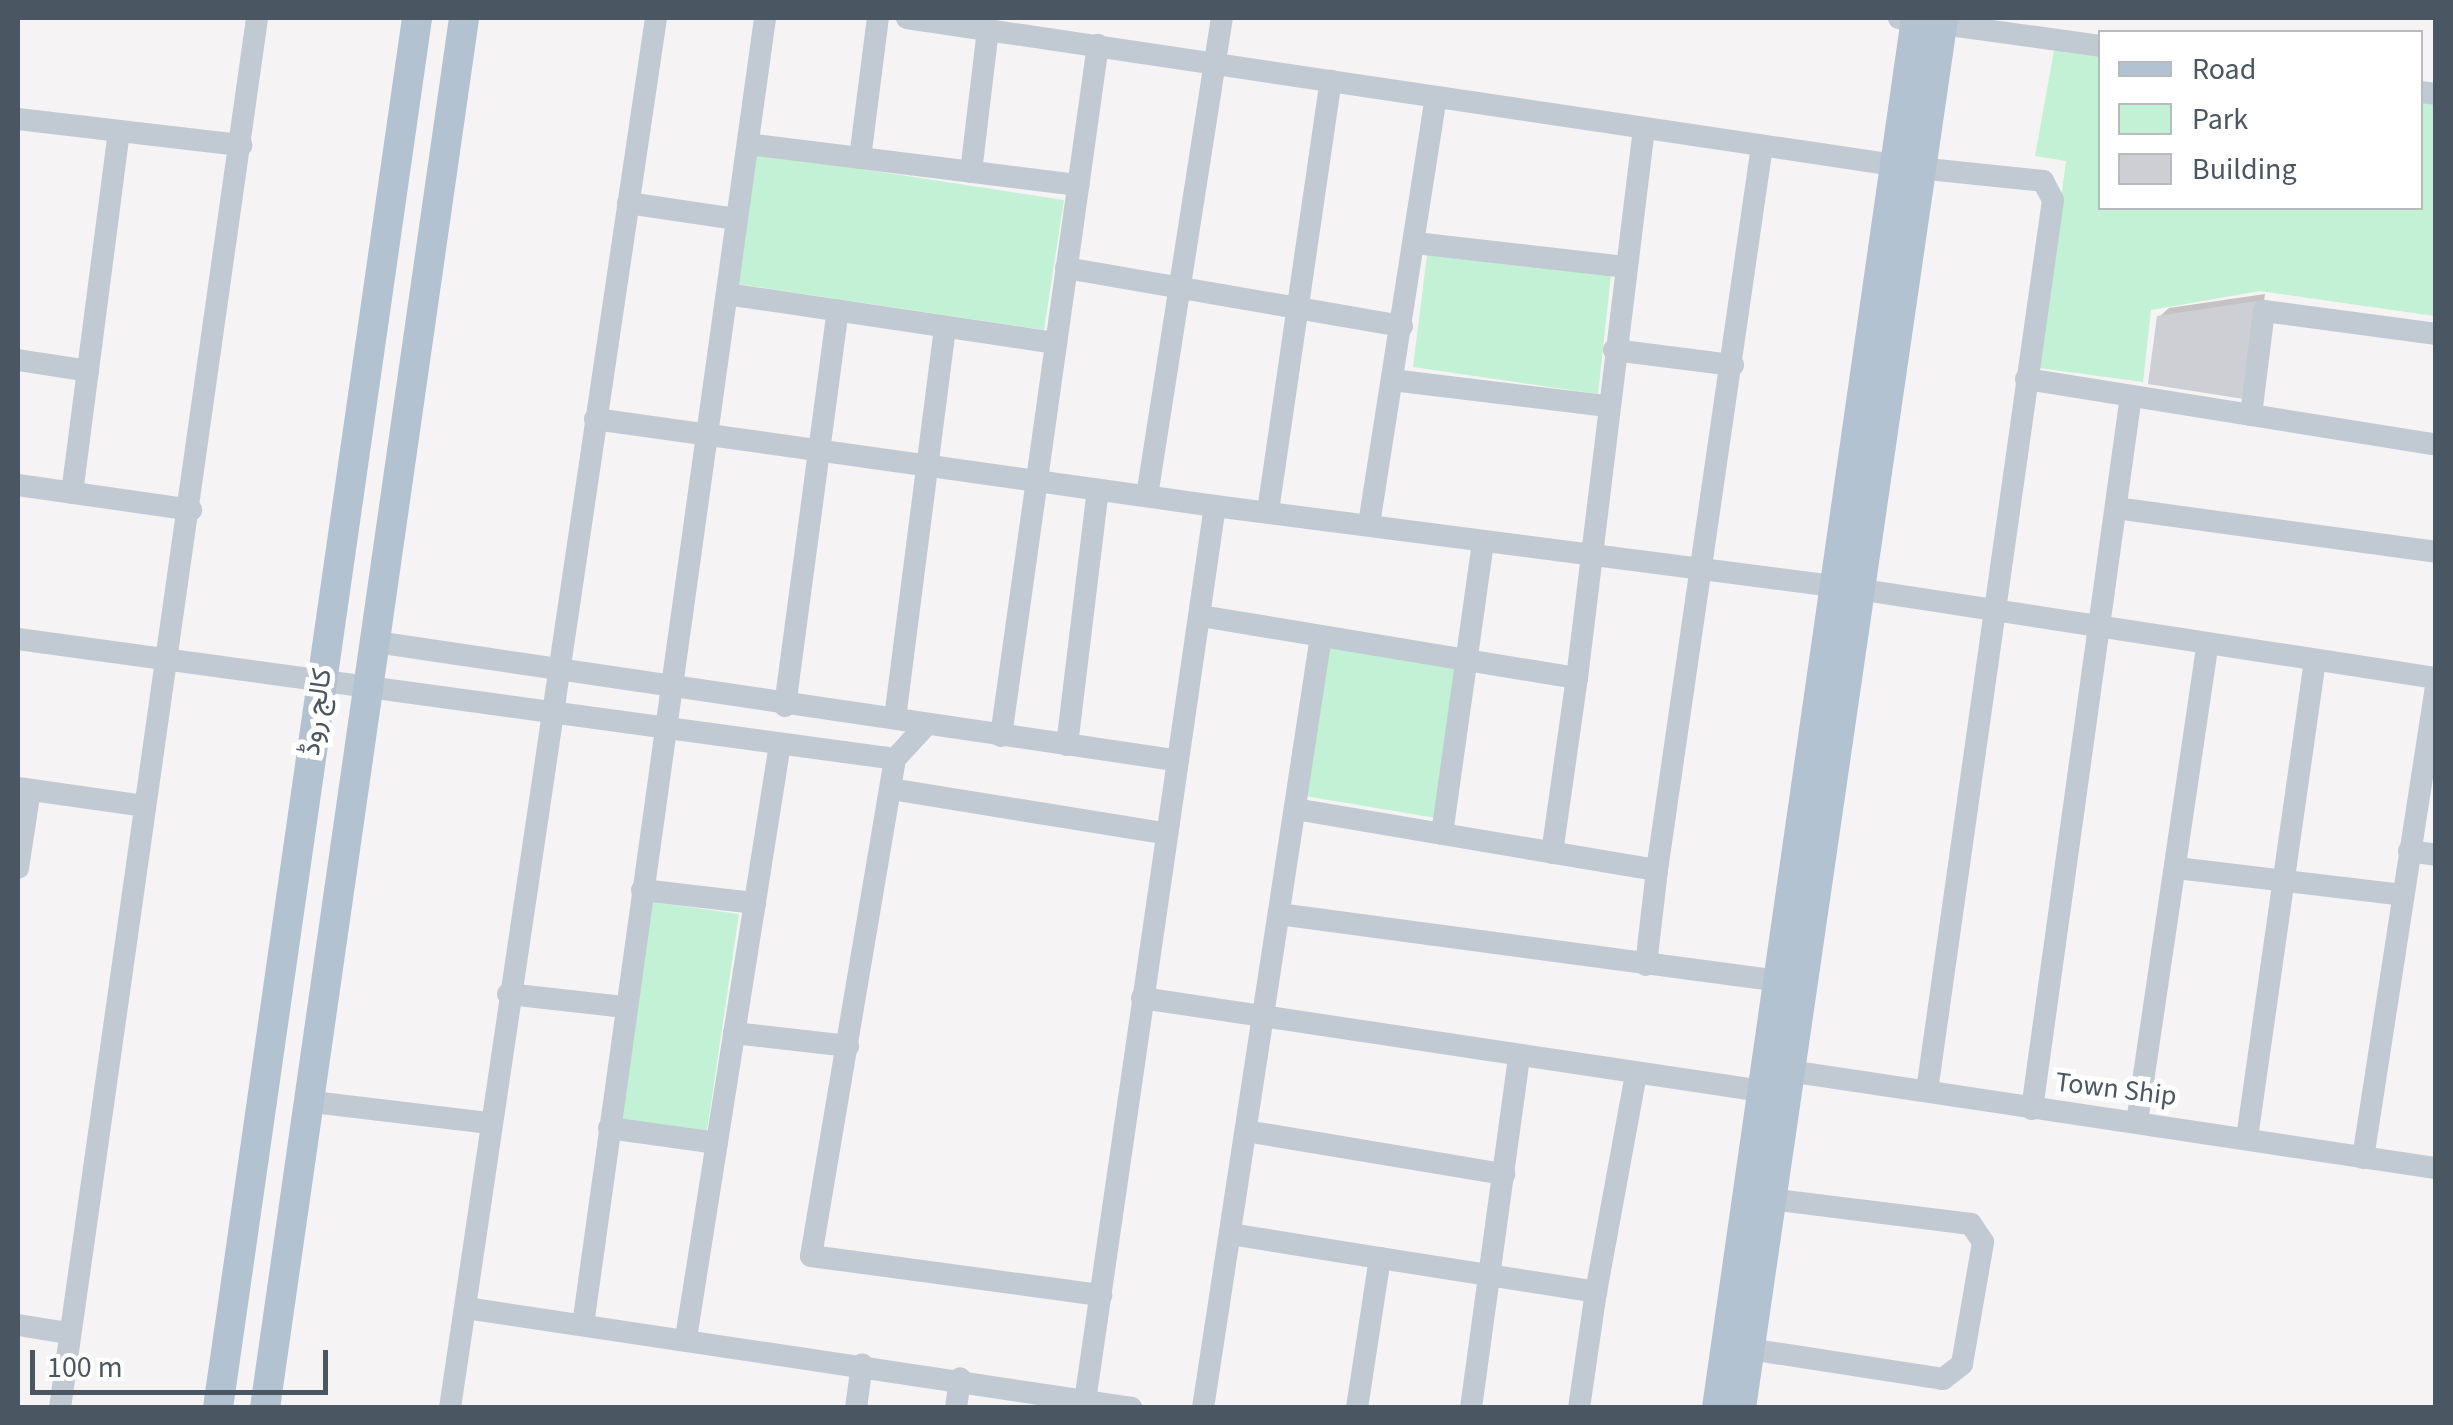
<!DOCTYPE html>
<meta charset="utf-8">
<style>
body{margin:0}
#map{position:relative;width:2453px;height:1425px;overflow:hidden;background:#f5f3f3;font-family:"Source Sans 3",Vazirmatn,sans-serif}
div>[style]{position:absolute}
.green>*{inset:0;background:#c3f1d5}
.shadow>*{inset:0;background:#0003}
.building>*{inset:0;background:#cdcfd5}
.minor>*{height:22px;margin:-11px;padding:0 11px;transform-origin:11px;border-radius:11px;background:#c1cad2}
.major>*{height:30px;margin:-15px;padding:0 15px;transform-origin:15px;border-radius:15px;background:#b3c2d1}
span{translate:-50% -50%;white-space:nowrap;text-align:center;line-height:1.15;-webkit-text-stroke:10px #fff;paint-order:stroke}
.street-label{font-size:28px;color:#4a5661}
.frame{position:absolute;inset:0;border:20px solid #4a5661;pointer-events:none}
.legend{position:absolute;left:2098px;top:30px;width:325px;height:180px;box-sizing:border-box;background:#fff;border:2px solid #b7bbc0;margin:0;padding:12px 18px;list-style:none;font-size:30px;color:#4a5661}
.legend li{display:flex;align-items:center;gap:20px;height:50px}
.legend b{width:50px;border:2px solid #b7bbc0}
.scale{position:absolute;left:30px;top:1350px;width:298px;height:45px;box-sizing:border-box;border:5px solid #4a5661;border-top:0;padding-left:12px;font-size:30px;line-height:35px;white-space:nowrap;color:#4a5661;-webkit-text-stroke:8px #fff;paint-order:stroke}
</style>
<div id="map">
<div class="green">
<div style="clip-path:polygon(2055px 45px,2100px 52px,2100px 208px,2420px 208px,2421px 97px,2435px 99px,2435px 316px,2260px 291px,2151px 310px,2143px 382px,2039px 368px,2066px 161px,2035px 156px)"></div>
<div style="clip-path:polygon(757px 153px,1064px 200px,1044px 330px,737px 284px)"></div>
<div style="clip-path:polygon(1427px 255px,1611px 275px,1598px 394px,1413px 367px)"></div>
<div style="clip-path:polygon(1325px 642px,1458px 662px,1436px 818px,1299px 795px)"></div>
<div style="clip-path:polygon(645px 901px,739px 914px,707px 1131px,614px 1118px)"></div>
</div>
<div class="shadow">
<div style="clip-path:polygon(2265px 294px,2252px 387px,2159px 317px,2169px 308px)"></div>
</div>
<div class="building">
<div style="clip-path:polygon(2257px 301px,2244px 399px,2148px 384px,2157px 316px)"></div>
</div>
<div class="minor">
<div style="left:907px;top:18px;width:998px;rotate:8.47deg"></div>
<div style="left:1899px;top:18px;width:203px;rotate:7.9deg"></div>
<div style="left:2420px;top:92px;width:16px;rotate:7deg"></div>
<div style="left:18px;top:119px;width:225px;rotate:6.7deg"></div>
<div style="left:748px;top:144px;width:333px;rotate:7.1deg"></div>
<div style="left:860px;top:158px;width:141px;rotate:-82.7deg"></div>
<div style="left:1918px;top:168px;width:126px;rotate:5.9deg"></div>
<div style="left:2043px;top:181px;width:21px;rotate:62deg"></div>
<div style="left:2053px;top:200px;width:900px;rotate:98.05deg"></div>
<div style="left:971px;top:172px;width:144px;rotate:-83.2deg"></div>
<div style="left:628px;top:203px;width:110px;rotate:8.4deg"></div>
<div style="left:1415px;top:243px;width:211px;rotate:6.5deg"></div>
<div style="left:1066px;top:268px;width:341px;rotate:9.8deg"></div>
<div style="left:727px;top:294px;width:333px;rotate:8.5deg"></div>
<div style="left:1614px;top:350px;width:120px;rotate:7.2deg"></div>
<div style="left:18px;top:360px;width:71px;rotate:8.9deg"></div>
<div style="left:2026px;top:379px;width:415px;rotate:9.1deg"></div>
<div style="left:1392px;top:380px;width:217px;rotate:6.9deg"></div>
<div style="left:2251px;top:415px;width:105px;rotate:-82.9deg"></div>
<div style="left:2264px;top:311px;width:174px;rotate:7.6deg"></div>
<div style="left:595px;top:419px;width:626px;rotate:7.99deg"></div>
<div style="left:18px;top:485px;width:175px;rotate:8.2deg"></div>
<div style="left:72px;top:493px;width:365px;rotate:-82.6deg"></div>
<div style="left:1147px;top:496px;width:484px;rotate:-81.1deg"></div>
<div style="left:2116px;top:508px;width:323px;rotate:7.8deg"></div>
<div style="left:1268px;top:511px;width:435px;rotate:-81.7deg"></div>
<div style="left:1369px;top:524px;width:432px;rotate:-81.1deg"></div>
<div style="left:1201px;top:616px;width:381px;rotate:9.4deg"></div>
<div style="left:1577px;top:678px;width:554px;rotate:-83.05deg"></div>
<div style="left:18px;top:639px;width:885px;rotate:7.79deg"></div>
<div style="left:376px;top:642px;width:807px;rotate:8.41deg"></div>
<div style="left:785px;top:706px;width:399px;rotate:-82.4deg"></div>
<div style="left:895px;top:718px;width:394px;rotate:-82.7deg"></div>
<div style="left:927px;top:724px;width:47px;rotate:132.4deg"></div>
<div style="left:895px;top:759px;width:504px;rotate:99.59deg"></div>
<div style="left:811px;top:1256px;width:293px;rotate:7.7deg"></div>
<div style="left:1001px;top:736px;width:698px;rotate:-82.01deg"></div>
<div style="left:1067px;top:745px;width:257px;rotate:-83.1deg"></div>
<div style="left:18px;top:788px;width:127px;rotate:8.1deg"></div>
<div style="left:891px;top:789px;width:276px;rotate:9.2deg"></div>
<div style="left:1295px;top:809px;width:367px;rotate:9.6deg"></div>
<div style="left:1657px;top:870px;width:732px;rotate:-81.75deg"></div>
<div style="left:1442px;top:834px;width:295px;rotate:-82deg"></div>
<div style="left:2409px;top:851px;width:27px;rotate:8deg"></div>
<div style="left:1552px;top:853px;width:177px;rotate:-81.9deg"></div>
<div style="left:18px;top:868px;width:79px;rotate:-81.3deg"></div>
<div style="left:2177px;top:868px;width:227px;rotate:6.8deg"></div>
<div style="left:642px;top:890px;width:114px;rotate:6.6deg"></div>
<div style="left:1279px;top:914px;width:504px;rotate:7.63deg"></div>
<div style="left:1646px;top:965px;width:96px;rotate:-83.4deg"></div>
<div style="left:508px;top:994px;width:116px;rotate:6.4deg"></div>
<div style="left:1142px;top:998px;width:627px;rotate:8.53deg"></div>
<div style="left:734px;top:1033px;width:115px;rotate:6.5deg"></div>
<div style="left:1789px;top:1071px;width:654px;rotate:8.53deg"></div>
<div style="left:313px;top:1102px;width:176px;rotate:6.8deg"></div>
<div style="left:2032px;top:1109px;width:720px;rotate:-82.1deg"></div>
<div style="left:2137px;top:1122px;width:484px;rotate:-81.6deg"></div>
<div style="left:609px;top:1128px;width:109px;rotate:7.9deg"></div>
<div style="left:1246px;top:1131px;width:262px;rotate:9.5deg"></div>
<div style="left:2247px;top:1138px;width:483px;rotate:-81.9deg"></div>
<div style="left:2363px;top:1158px;width:479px;rotate:-81.2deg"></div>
<div style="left:1230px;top:1234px;width:152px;rotate:9.1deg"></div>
<div style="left:466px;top:1308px;width:673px;rotate:8.54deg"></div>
<div style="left:18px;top:1325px;width:51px;rotate:9.1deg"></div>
<div style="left:583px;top:1325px;width:1320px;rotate:-82.07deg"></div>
<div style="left:686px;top:1338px;width:601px;rotate:-81.01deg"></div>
<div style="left:1749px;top:1349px;width:196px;rotate:8.8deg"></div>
<div style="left:1943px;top:1379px;width:24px;rotate:-38deg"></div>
<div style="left:1962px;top:1364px;width:124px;rotate:-80.2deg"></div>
<div style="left:1983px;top:1242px;width:22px;rotate:-124deg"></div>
<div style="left:1971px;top:1224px;width:204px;rotate:-172.9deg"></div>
<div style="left:60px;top:1408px;width:1404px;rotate:-81.93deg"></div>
<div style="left:450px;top:1408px;width:1405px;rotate:-81.57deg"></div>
<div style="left:856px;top:1408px;width:44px;rotate:-82.2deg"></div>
<div style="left:956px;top:1408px;width:30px;rotate:-82deg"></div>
<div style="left:1084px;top:1408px;width:911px;rotate:-81.74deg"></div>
<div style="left:1215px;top:506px;width:647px;rotate:7.37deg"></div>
<div style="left:1857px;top:589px;width:586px;rotate:8.74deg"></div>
<div style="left:1203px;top:1408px;width:781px;rotate:-81.31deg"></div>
<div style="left:1357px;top:1408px;width:152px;rotate:-81.3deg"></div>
<div style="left:1380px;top:1258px;width:219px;rotate:8.9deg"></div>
<div style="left:1596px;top:1292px;width:221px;rotate:-79.6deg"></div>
<div style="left:1471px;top:1408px;width:354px;rotate:-82.2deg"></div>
<div style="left:1579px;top:1408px;width:117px;rotate:-81.7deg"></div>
</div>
<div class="major">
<div style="left:218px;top:1408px;width:1404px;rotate:-81.85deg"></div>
<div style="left:265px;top:1408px;width:1404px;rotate:-81.85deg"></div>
<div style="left:1717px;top:1408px;width:1404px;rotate:-81.85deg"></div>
<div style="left:1741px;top:1408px;width:1405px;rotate:-81.73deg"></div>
</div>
<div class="street-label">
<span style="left:316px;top:712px;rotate:-82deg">کالج روڈ</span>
<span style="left:2116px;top:1089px;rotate:7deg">Town Ship</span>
</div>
<div class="frame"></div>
<ul class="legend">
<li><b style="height:12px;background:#b3c2d1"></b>Road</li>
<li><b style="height:28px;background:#c3f1d5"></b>Park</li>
<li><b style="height:28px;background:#cdcfd5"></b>Building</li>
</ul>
<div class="scale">100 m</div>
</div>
